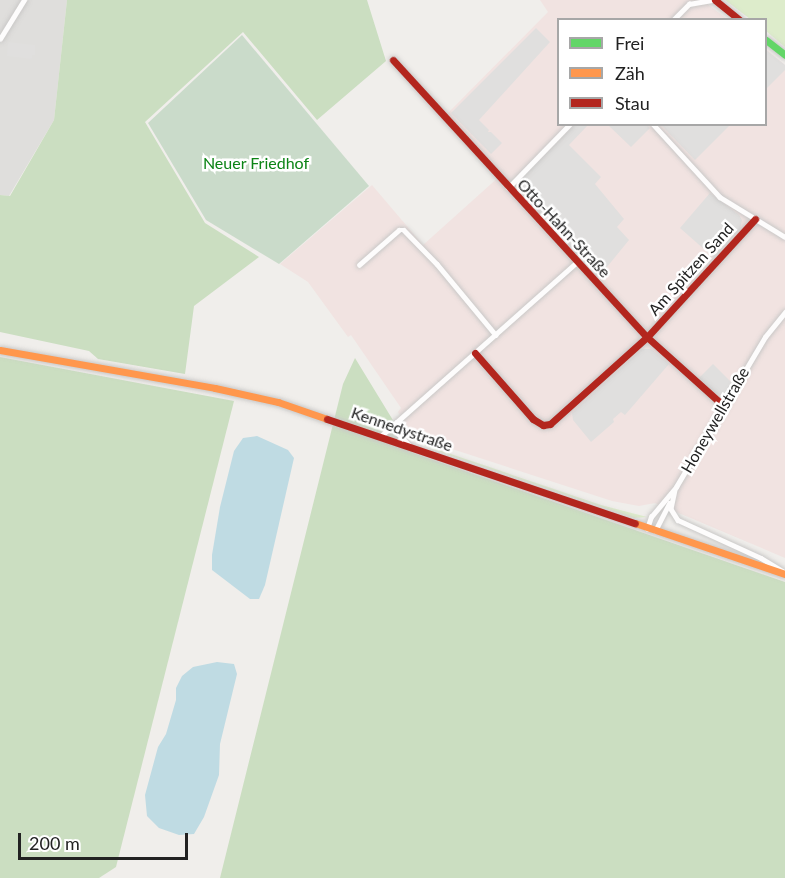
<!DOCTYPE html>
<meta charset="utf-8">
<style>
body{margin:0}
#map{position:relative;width:785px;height:878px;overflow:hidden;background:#f0eeeb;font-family:Lato,sans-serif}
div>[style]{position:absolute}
.residential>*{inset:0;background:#dfdedc}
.commercial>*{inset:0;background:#f1e3e1}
.grass>*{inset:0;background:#ddeccb}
.forest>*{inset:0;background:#cbdec1}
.cemetery>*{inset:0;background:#cadbca}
.parking>*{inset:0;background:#e0dfde}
.water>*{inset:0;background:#bfdbe3}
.roads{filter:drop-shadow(0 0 2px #c9c8c7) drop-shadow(0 0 2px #c9c8c7)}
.street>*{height:4.5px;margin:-2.25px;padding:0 2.25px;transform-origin:2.25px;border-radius:2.25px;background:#fdfcfc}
.fast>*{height:7px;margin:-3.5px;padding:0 3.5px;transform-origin:3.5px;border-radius:3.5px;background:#63d668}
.slow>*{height:7px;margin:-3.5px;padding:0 3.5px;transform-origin:3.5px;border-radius:3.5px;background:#ff974d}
.jam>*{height:7px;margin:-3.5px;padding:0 3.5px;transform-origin:3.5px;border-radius:3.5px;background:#b3261e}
span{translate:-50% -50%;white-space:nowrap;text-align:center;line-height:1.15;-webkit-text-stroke:5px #fff;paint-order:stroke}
.park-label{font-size:16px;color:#0c8416}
.street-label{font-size:16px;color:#222}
.legend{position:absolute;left:557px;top:18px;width:210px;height:108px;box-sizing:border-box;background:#fff;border:2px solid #a7a7a7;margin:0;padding:8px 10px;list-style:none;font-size:18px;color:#222}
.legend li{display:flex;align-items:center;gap:12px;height:30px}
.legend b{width:30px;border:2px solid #a7a7a7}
.scale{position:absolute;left:18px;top:833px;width:170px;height:27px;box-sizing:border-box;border:3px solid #222;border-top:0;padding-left:8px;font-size:18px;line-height:21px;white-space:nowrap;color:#222;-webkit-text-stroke:4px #fff;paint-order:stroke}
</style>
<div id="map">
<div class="residential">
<div style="clip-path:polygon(0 0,67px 0,54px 120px,9px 196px,0 195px)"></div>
</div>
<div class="commercial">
<div style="clip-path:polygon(540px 0,702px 0,727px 19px,558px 20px,558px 124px,766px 124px,766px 49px,785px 65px,785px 558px,655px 503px,639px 506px,612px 501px,415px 437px,398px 412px,401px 408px,351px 335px,348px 337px,308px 282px,280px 264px,372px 185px,423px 245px,501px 175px,445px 116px,548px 12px)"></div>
</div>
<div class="grass">
<div style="clip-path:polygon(725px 0,785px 0,785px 47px,766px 31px,766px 20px,750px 19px)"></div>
<div style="clip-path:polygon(401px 432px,442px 451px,601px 505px,647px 517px,634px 518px,440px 452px,407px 438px)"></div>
</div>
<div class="forest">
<div style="clip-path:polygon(67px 0,367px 0,386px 61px,317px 120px,243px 32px,145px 122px,205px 223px,259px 257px,194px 306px,185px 374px,98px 359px,89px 351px,0 332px,0 195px,10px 196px,54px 120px)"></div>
<div style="clip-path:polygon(0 357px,234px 401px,116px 867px,99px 878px,0 878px)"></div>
<div style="clip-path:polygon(355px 358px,413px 453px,785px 582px,785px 878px,220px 878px,343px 384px)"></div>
</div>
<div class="cemetery">
<div style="clip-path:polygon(242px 35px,369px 186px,279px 264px,206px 220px,148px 123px)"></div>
</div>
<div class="parking">
<div style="clip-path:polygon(536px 28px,550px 42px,479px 120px,489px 130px,488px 132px,491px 132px,502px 143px,491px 154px,451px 113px)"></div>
<div style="clip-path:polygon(8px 42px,35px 45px,35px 55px,32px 55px,32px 59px,7px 56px)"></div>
<div style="clip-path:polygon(766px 50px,785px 65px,785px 70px,766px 89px)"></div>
<div style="clip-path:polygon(574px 125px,588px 125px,569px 145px,601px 177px,595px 184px,624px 219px,617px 227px,629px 240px,598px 278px,517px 188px,523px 177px)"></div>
<div style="clip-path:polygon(608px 125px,647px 125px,650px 128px,631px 147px)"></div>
<div style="clip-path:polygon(661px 125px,730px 125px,695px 160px)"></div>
<div style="clip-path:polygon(710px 193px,739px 215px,742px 220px,740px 229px,714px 258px,680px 228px)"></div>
<div style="clip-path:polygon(642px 349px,651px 349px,669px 364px,625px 415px,621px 412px,613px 419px,614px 422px,591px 442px,573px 420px,572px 413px)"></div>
<div style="clip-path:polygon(713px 364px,732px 383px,728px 391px,721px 395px,714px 393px,699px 378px)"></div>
</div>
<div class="water">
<div style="clip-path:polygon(257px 436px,288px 450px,294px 458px,265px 585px,259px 599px,250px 599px,212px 570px,212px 555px,220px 507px,234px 451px,243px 438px)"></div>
<div style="clip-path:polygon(217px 662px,234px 664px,237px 674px,220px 744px,219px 775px,204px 817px,194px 834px,179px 835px,159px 828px,147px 816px,145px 795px,158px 747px,166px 734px,176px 700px,176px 688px,182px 676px,193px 667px)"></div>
</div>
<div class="roads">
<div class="street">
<div style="left:673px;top:20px;width:23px;rotate:-45deg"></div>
<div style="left:689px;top:4px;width:23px;rotate:-10deg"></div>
<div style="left:0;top:39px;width:46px;rotate:-58.4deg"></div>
<div style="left:653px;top:124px;width:99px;rotate:47.5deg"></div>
<div style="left:720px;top:197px;width:76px;rotate:31.6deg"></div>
<div style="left:508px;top:188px;width:89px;rotate:-45.9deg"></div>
<div style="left:359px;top:265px;width:53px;rotate:-41.2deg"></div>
<div style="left:399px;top:230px;width:5px"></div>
<div style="left:404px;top:230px;width:47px;rotate:45.9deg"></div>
<div style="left:437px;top:264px;width:92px;rotate:50.3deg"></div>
<div style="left:397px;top:422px;width:10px;rotate:90deg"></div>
<div style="left:397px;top:432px;width:19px;rotate:47deg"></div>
<div style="left:381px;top:436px;width:262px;rotate:-41.6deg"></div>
<div style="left:675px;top:490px;width:19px;rotate:102deg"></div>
<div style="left:671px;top:509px;width:13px;rotate:58deg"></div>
<div style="left:678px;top:520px;width:91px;rotate:24.6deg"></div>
<div style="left:761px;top:558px;width:26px;rotate:31deg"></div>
<div style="left:647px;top:529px;width:13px;rotate:-72deg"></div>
<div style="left:651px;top:517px;width:39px;rotate:-50deg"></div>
<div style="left:676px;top:487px;width:174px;rotate:-59.3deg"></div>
<div style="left:765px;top:337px;width:32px;rotate:-51deg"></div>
<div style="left:655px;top:531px;width:31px;rotate:-63deg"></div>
</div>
<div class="fast">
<div style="left:766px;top:40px;width:24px;rotate:38deg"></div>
</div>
<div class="slow">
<div style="left:0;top:350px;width:218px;rotate:10deg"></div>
<div style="left:215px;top:388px;width:65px;rotate:12.5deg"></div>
<div style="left:278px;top:402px;width:52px;rotate:19.1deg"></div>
<div style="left:635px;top:523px;width:158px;rotate:18.8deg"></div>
</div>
<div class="jam">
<div style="left:715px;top:0;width:32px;rotate:39deg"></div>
<div style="left:393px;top:60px;width:376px;rotate:47.5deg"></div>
<div style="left:647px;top:337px;width:103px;rotate:41.9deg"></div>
<div style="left:475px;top:353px;width:88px;rotate:48.7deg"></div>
<div style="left:533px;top:419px;width:12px;rotate:31deg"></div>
<div style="left:543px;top:425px;width:7px;rotate:-8deg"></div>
<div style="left:550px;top:424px;width:130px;rotate:-41.9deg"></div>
<div style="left:647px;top:337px;width:160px;rotate:-47.5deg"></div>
<div style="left:327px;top:419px;width:325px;rotate:18.7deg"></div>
</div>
</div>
<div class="park-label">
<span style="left:256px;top:163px">Neuer Friedhof</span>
</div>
<div class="street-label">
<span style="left:564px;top:228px;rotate:47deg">Otto-Hahn-Straße</span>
<span style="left:691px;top:269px;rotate:-48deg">Am Spitzen Sand</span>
<span style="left:715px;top:420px;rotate:-60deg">Honeywellstraße</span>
<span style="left:402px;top:429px;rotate:19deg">Kennedystraße</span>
</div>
<ul class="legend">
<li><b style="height:8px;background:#63d668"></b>Frei</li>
<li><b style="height:8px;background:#ff974d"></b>Zäh</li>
<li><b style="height:8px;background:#b3261e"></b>Stau</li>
</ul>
<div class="scale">200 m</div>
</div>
